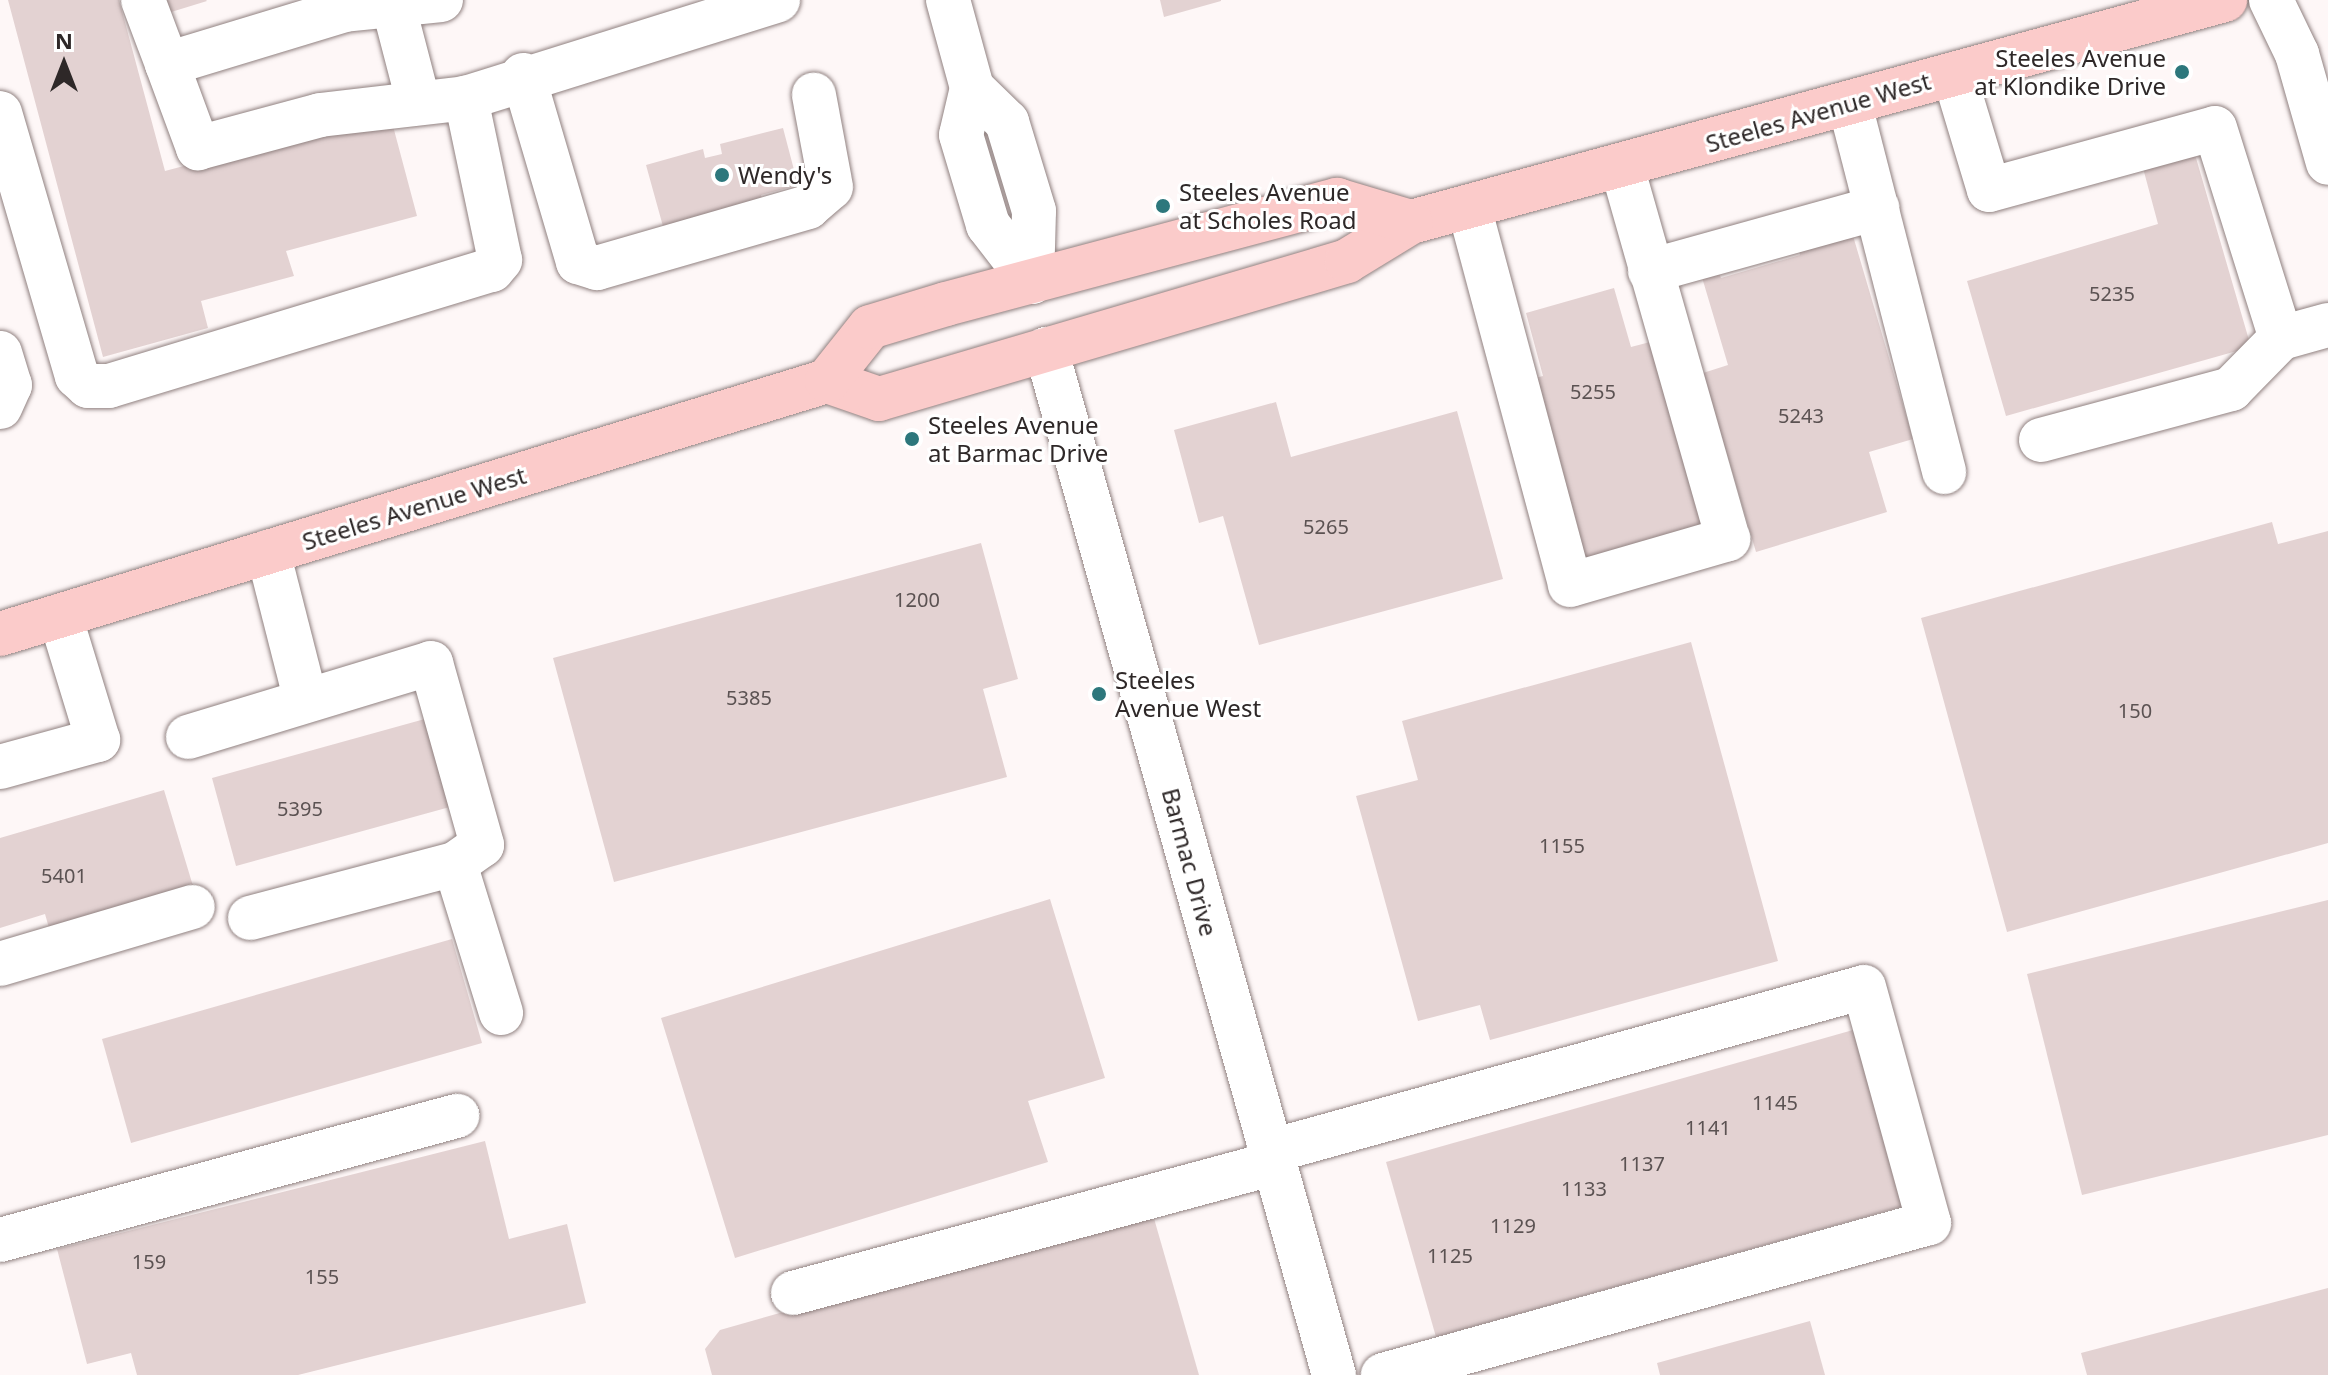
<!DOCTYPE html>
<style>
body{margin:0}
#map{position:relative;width:2328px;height:1375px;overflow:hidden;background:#fef7f7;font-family:"Noto Sans",sans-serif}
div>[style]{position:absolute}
.building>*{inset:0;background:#e3d2d2}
.roads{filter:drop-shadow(0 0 2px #908180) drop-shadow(0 0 2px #908180)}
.minor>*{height:44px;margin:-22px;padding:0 22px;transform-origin:22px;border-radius:22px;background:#fff}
.major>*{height:44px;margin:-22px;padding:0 22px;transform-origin:22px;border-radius:22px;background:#fbcbca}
.dots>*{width:22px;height:22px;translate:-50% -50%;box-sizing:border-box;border:4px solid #fff;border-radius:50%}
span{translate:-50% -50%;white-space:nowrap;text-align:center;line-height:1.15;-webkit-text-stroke:6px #fff;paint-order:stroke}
.number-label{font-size:20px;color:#5b5252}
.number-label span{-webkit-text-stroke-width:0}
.poi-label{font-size:24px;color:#2e2828}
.right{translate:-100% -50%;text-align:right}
.left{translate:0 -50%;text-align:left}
.street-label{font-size:24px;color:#2e2828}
.north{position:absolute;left:24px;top:24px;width:80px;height:80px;-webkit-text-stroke:6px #fff;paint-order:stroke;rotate:0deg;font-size:22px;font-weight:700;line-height:32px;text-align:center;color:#2e2828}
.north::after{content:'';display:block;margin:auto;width:28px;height:36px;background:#2e2828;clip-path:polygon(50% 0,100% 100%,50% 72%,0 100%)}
</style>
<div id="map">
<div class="building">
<div style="clip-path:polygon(8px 0,119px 0,165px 171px,389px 111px,417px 216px,286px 251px,294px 276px,201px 301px,208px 328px,103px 357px)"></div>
<div style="clip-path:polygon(164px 0,206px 0,207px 1px,168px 13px)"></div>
<div style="clip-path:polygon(1160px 0,1221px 0,1221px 1px,1164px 17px)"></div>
<div style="clip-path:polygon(783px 128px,798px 185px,761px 195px,763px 203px,664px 230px,646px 165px,703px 149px,705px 158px,722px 154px,720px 144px)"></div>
<div style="clip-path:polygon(2194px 151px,2251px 347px,2006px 416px,1967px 281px,2158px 224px,2143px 168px)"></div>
<div style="clip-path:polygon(1851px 229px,1913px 439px,1869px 452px,1887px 512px,1756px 552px,1703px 373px,1728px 365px,1701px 274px,1718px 270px,1721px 278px,1800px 255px,1797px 245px)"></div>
<div style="clip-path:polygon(1614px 288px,1631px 347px,1650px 342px,1703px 525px,1578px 561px,1527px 380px,1543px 376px,1526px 313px)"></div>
<div style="clip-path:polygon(1276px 402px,1291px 457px,1457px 411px,1503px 579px,1259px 645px,1223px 516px,1199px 523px,1174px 430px)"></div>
<div style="clip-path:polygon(2272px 522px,2278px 544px,2328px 531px,2328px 843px,2007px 932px,1921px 618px)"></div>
<div style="clip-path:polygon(981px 543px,1018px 679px,983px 689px,1007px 777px,614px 882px,553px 658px)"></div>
<div style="clip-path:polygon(1691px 642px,1778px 961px,1490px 1040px,1480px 1005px,1418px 1021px,1356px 796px,1418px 780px,1402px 721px)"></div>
<div style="clip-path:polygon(432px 717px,457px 805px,236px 866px,212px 778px)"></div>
<div style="clip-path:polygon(164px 790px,193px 886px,49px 928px,45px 914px,0 928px,0 838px)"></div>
<div style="clip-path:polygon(1050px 899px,1105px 1078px,1028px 1101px,1048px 1162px,735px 1258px,661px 1018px)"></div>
<div style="clip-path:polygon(2328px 900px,2328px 1135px,2082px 1195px,2027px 974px)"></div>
<div style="clip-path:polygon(452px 939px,482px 1043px,131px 1143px,102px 1039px)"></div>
<div style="clip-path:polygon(1853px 1030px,1904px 1206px,1436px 1337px,1386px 1162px)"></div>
<div style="clip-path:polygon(485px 1141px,509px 1239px,567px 1224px,586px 1303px,298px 1375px,137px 1375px,131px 1353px,87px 1364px,57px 1249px)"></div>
<div style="clip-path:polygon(1151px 1208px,1199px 1375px,712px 1375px,705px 1349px,720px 1330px)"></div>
<div style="clip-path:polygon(2328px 1288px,2328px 1375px,2087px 1375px,2081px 1353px)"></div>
<div style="clip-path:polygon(1810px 1321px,1825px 1375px,1660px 1375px,1657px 1363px)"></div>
</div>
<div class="roads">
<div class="minor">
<div style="left:143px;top:0;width:68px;rotate:69.4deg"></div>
<div style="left:441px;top:0;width:97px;rotate:174.1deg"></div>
<div style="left:345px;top:10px;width:186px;rotate:163.1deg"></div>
<div style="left:167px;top:64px;width:90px;rotate:69.7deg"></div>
<div style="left:198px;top:148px;width:126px;rotate:-15.1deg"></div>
<div style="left:320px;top:115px;width:147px;rotate:-6.6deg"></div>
<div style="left:948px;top:0;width:91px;rotate:74.7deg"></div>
<div style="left:972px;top:88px;width:48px;rotate:103.2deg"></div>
<div style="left:961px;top:135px;width:94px;rotate:73.3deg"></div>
<div style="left:988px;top:225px;width:72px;rotate:52.3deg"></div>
<div style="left:2271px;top:0;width:60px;rotate:64.3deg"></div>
<div style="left:2297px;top:54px;width:113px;rotate:74.1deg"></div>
<div style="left:394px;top:8px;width:95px;rotate:75.4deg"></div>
<div style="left:1954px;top:74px;width:121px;rotate:73.2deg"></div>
<div style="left:1989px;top:190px;width:234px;rotate:-15.3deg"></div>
<div style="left:2215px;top:128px;width:220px;rotate:72.6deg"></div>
<div style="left:2281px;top:338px;width:49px;rotate:-15.5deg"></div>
<div style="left:523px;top:75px;width:195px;rotate:73.6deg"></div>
<div style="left:578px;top:262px;width:20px;rotate:18deg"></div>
<div style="left:597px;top:268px;width:220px;rotate:-16.1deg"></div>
<div style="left:808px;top:207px;width:30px;rotate:-41deg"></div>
<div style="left:831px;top:187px;width:94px;rotate:-100.5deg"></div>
<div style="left:972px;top:88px;width:49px;rotate:44.2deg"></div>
<div style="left:1007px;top:122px;width:93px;rotate:73.1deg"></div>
<div style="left:1034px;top:211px;width:71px;rotate:91.6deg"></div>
<div style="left:1850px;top:105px;width:379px;rotate:75.6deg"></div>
<div style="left:0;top:113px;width:274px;rotate:73.7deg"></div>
<div style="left:77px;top:376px;width:15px;rotate:42deg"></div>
<div style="left:88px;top:386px;width:21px"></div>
<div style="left:109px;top:386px;width:400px;rotate:-16.9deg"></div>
<div style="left:492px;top:270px;width:13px;rotate:-51deg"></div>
<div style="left:500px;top:260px;width:166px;rotate:-101.9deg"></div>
<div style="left:466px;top:98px;width:327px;rotate:-17.4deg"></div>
<div style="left:1469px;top:207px;width:391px;rotate:75deg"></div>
<div style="left:1570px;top:585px;width:165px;rotate:-16.2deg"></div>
<div style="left:1728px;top:539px;width:388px;rotate:-105.9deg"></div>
<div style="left:1650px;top:271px;width:236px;rotate:-15.5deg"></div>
<div style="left:1046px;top:349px;width:1066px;rotate:74.32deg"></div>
<div style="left:0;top:353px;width:34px;rotate:73deg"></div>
<div style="left:10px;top:385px;width:24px;rotate:114deg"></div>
<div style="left:2041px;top:440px;width:197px;rotate:-15deg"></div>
<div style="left:2231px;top:389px;width:71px;rotate:-45.6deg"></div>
<div style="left:268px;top:552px;width:150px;rotate:75.7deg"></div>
<div style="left:188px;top:737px;width:254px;rotate:-16.9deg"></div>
<div style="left:431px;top:663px;width:189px;rotate:74.3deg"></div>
<div style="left:482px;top:845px;width:33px;rotate:145deg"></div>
<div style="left:455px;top:864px;width:156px;rotate:72.8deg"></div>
<div style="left:0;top:767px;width:102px;rotate:-15.4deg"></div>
<div style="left:98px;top:740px;width:130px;rotate:-107deg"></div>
<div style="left:250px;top:918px;width:212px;rotate:-14.8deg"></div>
<div style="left:0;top:964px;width:201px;rotate:-16.5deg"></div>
<div style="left:1268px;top:1152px;width:618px;rotate:-15.47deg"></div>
<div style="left:1864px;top:987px;width:245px;rotate:74.6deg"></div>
<div style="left:1929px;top:1223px;width:567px;rotate:164.44deg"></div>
<div style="left:0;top:1240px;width:474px;rotate:-15.2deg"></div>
<div style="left:793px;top:1293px;width:495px;rotate:-15.1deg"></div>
</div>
<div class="major">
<div style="left:827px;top:381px;width:55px;rotate:19.1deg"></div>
<div style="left:879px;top:399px;width:488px;rotate:-16.4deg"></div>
<div style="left:1347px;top:261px;width:75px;rotate:-31.4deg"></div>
<div style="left:1411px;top:222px;width:844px;rotate:-15.26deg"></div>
<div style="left:0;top:634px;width:865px;rotate:-17.01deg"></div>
<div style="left:827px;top:381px;width:69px;rotate:-51.5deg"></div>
<div style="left:870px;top:327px;width:79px;rotate:-16.8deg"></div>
<div style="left:946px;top:304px;width:405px;rotate:-14.9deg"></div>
<div style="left:1337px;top:200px;width:77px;rotate:16.6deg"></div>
</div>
</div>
<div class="dots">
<div style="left:2182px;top:72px;background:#2d777c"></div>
<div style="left:722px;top:175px;background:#2d777c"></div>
<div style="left:1163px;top:206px;background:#2d777c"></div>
<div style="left:912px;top:439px;background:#2d777c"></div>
<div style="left:1099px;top:694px;background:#2d777c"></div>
</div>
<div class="number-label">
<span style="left:2112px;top:293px">5235</span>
<span style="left:1593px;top:391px">5255</span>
<span style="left:1801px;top:415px">5243</span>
<span style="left:1326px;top:526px">5265</span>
<span style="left:917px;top:599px">1200</span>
<span style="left:749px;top:697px">5385</span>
<span style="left:2135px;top:710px">150</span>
<span style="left:300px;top:808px">5395</span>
<span style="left:1562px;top:845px">1155</span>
<span style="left:64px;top:875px">5401</span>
<span style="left:1775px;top:1102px">1145</span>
<span style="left:1708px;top:1127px">1141</span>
<span style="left:1642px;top:1163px">1137</span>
<span style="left:1584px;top:1188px">1133</span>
<span style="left:1513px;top:1225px">1129</span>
<span style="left:1450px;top:1255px">1125</span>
<span style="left:149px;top:1261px">159</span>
<span style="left:322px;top:1276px">155</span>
</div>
<div class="poi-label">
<span class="right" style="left:2166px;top:72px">Steeles Avenue<br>at Klondike Drive</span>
<span class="left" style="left:738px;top:175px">Wendy's</span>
<span class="left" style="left:1179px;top:206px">Steeles Avenue<br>at Scholes Road</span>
<span class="left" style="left:928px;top:439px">Steeles Avenue<br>at Barmac Drive</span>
<span class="left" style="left:1115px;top:694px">Steeles<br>Avenue West</span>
</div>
<div class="street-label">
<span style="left:1818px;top:112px;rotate:-16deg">Steeles Avenue West</span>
<span style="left:414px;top:508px;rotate:-17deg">Steeles Avenue West</span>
<span style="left:1190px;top:862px;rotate:75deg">Barmac Drive</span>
</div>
<div class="north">N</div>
</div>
